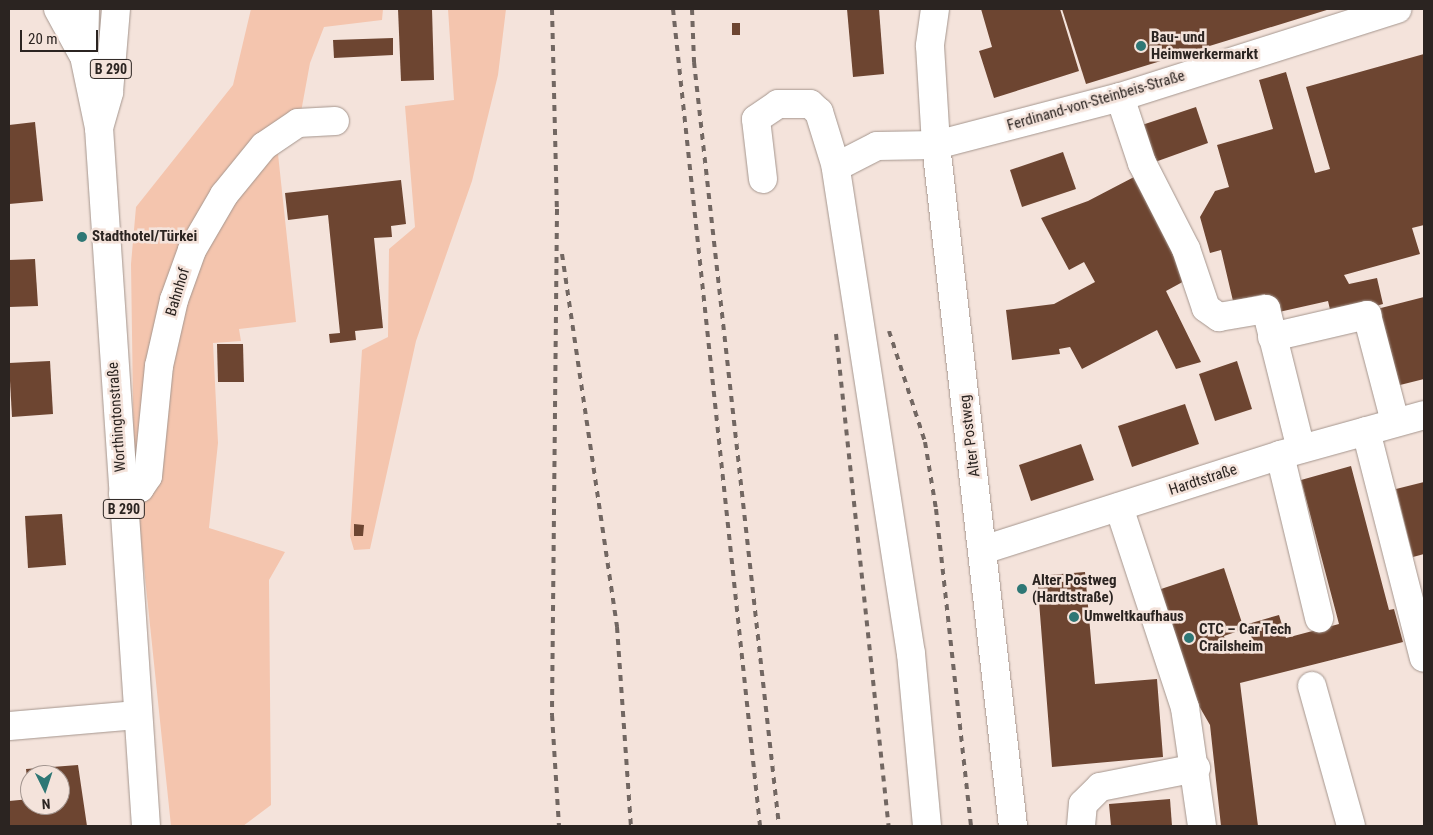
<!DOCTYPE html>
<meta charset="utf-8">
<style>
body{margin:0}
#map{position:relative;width:1433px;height:835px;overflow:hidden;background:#f4e3db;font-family:"Roboto Condensed",sans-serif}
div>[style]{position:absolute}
.green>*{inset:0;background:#f4c5ae}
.building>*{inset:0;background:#6d4531}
.roads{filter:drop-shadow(0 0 1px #a5968e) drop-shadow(0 0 1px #a5968e)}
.minor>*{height:28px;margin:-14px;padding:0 14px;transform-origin:14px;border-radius:14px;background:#fff}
.major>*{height:28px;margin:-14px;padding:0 14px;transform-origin:14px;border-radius:14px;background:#fff}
.rail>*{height:4px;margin-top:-2px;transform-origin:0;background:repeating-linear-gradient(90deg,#726762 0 6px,transparent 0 12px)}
.dots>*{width:14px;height:14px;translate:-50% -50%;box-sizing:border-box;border:2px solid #f4e3db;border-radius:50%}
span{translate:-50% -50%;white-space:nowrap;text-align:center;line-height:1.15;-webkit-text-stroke:5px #f4e3db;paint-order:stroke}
.shield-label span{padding:1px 4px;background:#f4e3db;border:1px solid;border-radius:4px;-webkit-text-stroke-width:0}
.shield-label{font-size:14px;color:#2b2421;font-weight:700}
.poi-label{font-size:15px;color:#2b2421;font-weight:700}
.left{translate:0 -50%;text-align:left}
.street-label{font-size:15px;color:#2b2421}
.frame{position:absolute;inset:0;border:10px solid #2b2421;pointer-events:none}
.north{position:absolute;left:20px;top:765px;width:50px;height:50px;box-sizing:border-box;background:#f4e3db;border:1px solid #a49791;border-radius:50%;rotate:176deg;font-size:14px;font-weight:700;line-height:20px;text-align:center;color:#2b2421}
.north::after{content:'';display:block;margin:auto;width:18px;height:22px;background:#2e7775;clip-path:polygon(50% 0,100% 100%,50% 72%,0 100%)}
.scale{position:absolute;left:20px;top:30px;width:78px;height:22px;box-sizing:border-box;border:2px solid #2b2421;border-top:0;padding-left:6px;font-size:15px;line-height:18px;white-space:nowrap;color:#2b2421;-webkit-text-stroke:4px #f4e3db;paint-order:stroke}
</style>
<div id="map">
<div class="green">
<div style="clip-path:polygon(251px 9px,383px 9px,382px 20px,324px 27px,310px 63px,301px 112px,278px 154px,296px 322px,239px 329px,241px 341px,213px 343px,218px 443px,209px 528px,285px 552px,269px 580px,271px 805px,243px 826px,171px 826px,134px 472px,131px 264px,136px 207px,233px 85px)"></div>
<div style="clip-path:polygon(448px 9px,506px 9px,498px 75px,472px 181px,416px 341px,370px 549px,354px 550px,350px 536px,362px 350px,388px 337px,389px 249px,415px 227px,405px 106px,454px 100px)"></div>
</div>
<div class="building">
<div style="clip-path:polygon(398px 9px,432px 9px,434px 80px,401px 81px)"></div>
<div style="clip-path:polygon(847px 9px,879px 9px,884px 74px,853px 77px)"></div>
<div style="clip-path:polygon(981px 9px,1060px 9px,1079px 71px,994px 98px,979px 51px,992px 47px)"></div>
<div style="clip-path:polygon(1062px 9px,1330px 9px,1086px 84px)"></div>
<div style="clip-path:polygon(732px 23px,740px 23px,740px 35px,732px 35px)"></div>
<div style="clip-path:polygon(393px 38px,393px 55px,334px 58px,333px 40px)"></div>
<div style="clip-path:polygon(1424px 54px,1424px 225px,1412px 228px,1420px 254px,1344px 275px,1349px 284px,1377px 278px,1383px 304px,1332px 318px,1328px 301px,1270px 314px,1265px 294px,1233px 301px,1221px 250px,1210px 253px,1200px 217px,1215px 191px,1229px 187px,1217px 145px,1273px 129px,1259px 80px,1286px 72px,1315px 173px,1330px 169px,1306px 87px)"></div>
<div style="clip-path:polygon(1196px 107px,1208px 143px,1155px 162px,1142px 125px)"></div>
<div style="clip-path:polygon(35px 122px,43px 201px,9px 204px,9px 125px)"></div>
<div style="clip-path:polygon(1063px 152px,1076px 189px,1022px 207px,1010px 170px)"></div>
<div style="clip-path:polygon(1134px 177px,1188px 279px,1166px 291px,1201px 362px,1176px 369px,1157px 330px,1082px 369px,1070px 347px,1059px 349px,1060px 354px,1012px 360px,1006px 310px,1054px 304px,1095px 282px,1084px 262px,1069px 270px,1041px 218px,1088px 201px)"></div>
<div style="clip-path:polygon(401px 180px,406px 224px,391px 226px,392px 237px,374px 238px,383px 328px,355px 331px,356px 340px,330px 343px,329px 334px,340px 333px,328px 215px,288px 220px,285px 193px)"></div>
<div style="clip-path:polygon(35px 259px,38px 306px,9px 307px,9px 260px)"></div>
<div style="clip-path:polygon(1424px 297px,1424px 379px,1396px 386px,1377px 309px)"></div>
<div style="clip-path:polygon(217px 344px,243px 344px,244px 382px,218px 382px)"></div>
<div style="clip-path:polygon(50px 361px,53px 414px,12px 417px,9px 363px)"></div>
<div style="clip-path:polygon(1237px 361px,1252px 409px,1215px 421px,1199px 374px)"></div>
<div style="clip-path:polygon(1185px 404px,1199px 444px,1132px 467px,1118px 426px)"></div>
<div style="clip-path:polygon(1081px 444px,1094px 480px,1031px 501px,1019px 465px)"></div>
<div style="clip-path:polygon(1351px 466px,1389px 610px,1394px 609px,1403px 642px,1240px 683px,1258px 826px,1221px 826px,1210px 725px,1195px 699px,1158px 590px,1224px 568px,1244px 629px,1224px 636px,1230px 654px,1254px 647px,1248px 624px,1279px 615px,1286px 638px,1339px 624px,1301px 480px)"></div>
<div style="clip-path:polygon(1424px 482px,1424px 554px,1413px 557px,1396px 489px)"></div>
<div style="clip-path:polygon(62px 514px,66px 565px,28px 568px,25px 516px)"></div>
<div style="clip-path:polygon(354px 524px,364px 525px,363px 536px,354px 536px)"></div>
<div style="clip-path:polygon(1085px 572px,1095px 684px,1157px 679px,1163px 757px,1052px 767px,1037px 576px)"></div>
<div style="clip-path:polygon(78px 765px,87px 826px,9px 826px,9px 801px,30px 799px,30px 805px,60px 805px,60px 775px,30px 775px,29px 796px,26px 769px)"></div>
<div style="clip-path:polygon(1170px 799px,1172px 826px,1111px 826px,1109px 804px)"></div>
</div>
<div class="roads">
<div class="minor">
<div style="left:1120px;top:97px;width:70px;rotate:71.6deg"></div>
<div style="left:1142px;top:163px;width:97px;rotate:62.9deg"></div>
<div style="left:1186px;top:249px;width:62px;rotate:71.3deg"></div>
<div style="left:1206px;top:308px;width:16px;rotate:35deg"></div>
<div style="left:1219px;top:317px;width:48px;rotate:-9.7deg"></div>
<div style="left:1266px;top:309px;width:144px;rotate:76deg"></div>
<div style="left:763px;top:179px;width:60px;rotate:-96.7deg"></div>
<div style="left:756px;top:119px;width:27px;rotate:-34deg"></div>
<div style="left:778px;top:104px;width:32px"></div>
<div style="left:810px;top:104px;width:12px;rotate:42deg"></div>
<div style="left:819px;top:112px;width:58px;rotate:72.8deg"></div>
<div style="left:1272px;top:337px;width:98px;rotate:-13deg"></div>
<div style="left:1367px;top:315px;width:111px;rotate:75.3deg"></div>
<div style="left:1366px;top:431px;width:234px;rotate:75.7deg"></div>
<div style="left:1280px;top:455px;width:168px;rotate:76.5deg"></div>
<div style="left:123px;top:494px;width:18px;rotate:-19deg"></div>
<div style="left:140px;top:488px;width:14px;rotate:-56deg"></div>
<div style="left:148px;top:476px;width:111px;rotate:-84.3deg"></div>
<div style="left:159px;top:366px;width:68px;rotate:-77.2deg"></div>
<div style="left:174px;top:300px;width:53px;rotate:-70.2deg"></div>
<div style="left:192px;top:250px;width:64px;rotate:-59.8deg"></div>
<div style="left:224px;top:195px;width:63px;rotate:-50.8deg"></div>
<div style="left:264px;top:146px;width:41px;rotate:-34.1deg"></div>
<div style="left:298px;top:123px;width:37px;rotate:-3deg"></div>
<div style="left:1119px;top:507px;width:212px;rotate:71.8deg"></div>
<div style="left:1185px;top:708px;width:119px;rotate:81.8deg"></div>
<div style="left:983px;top:550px;width:312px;rotate:-17.7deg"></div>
<div style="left:1280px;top:455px;width:149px;rotate:-15.5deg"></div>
<div style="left:1312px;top:686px;width:145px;rotate:74.4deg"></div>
<div style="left:9px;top:726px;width:129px;rotate:-4.9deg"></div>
<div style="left:927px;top:826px;width:173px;rotate:-95.3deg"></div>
<div style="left:911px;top:654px;width:493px;rotate:-98.8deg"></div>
<div style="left:836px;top:167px;width:46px;rotate:-27.1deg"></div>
<div style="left:877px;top:146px;width:59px;rotate:-1deg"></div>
<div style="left:936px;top:145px;width:190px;rotate:-14.6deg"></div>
<div style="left:1120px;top:97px;width:291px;rotate:-17.6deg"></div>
<div style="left:1081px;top:826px;width:22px;rotate:-85deg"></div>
<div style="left:1083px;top:804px;width:24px;rotate:-45deg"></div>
<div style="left:1100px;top:787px;width:98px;rotate:-11.2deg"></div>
</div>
<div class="major">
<div style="left:58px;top:9px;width:50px;rotate:61.4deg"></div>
<div style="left:85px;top:9px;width:47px;rotate:91.2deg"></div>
<div style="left:84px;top:56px;width:74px;rotate:78.2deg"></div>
<div style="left:99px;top:128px;width:700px;rotate:86.15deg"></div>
<div style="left:935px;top:9px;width:37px;rotate:98deg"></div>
<div style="left:930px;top:46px;width:99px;rotate:86.5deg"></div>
<div style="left:936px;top:145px;width:685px;rotate:83.55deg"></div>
<div style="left:99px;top:128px;width:37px;rotate:-74deg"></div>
<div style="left:109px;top:92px;width:83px;rotate:-85.2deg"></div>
</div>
</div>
<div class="rail">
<div style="left:552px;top:9px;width:200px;rotate:88.6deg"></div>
<div style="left:557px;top:209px;width:506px;rotate:90.57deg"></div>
<div style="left:552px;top:715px;width:111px;rotate:86.4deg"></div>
<div style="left:673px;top:9px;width:822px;rotate:83.92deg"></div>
<div style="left:692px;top:9px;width:53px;rotate:87.8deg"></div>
<div style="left:694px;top:62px;width:769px;rotate:83.65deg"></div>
<div style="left:562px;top:254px;width:377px;rotate:81.6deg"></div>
<div style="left:617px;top:627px;width:199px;rotate:86deg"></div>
<div style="left:889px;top:331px;width:117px;rotate:72deg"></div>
<div style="left:925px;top:442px;width:68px;rotate:80.7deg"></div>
<div style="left:936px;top:509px;width:319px;rotate:83.7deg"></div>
<div style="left:836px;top:334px;width:495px;rotate:83.9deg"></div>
</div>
<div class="dots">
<div style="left:1141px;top:46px;background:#2e7775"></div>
<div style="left:82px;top:237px;background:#2e7775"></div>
<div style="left:1022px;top:589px;background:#2e7775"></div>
<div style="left:1074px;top:617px;background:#2e7775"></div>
<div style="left:1189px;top:638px;background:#2e7775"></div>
</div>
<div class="shield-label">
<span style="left:111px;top:69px">B 290</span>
<span style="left:124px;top:509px">B 290</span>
</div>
<div class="poi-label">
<span class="left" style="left:1151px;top:46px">Bau- und<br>Heimwerkermarkt</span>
<span class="left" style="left:92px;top:237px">Stadthotel/Türkei</span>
<span class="left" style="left:1032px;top:589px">Alter Postweg<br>(Hardtstraße)</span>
<span class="left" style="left:1084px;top:617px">Umweltkaufhaus</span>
<span class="left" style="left:1199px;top:638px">CTC – Car Tech<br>Crailsheim</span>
</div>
<div class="street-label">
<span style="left:1096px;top:101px;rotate:-16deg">Ferdinand-von-Steinbeis-Straße</span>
<span style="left:178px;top:292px;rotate:-73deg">Bahnhof</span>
<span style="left:117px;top:417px;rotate:-94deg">Worthingtonstraße</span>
<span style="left:970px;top:436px;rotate:-97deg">Alter Postweg</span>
<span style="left:1203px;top:480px;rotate:-18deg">Hardtstraße</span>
</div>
<div class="frame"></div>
<div class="north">N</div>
<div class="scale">20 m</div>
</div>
